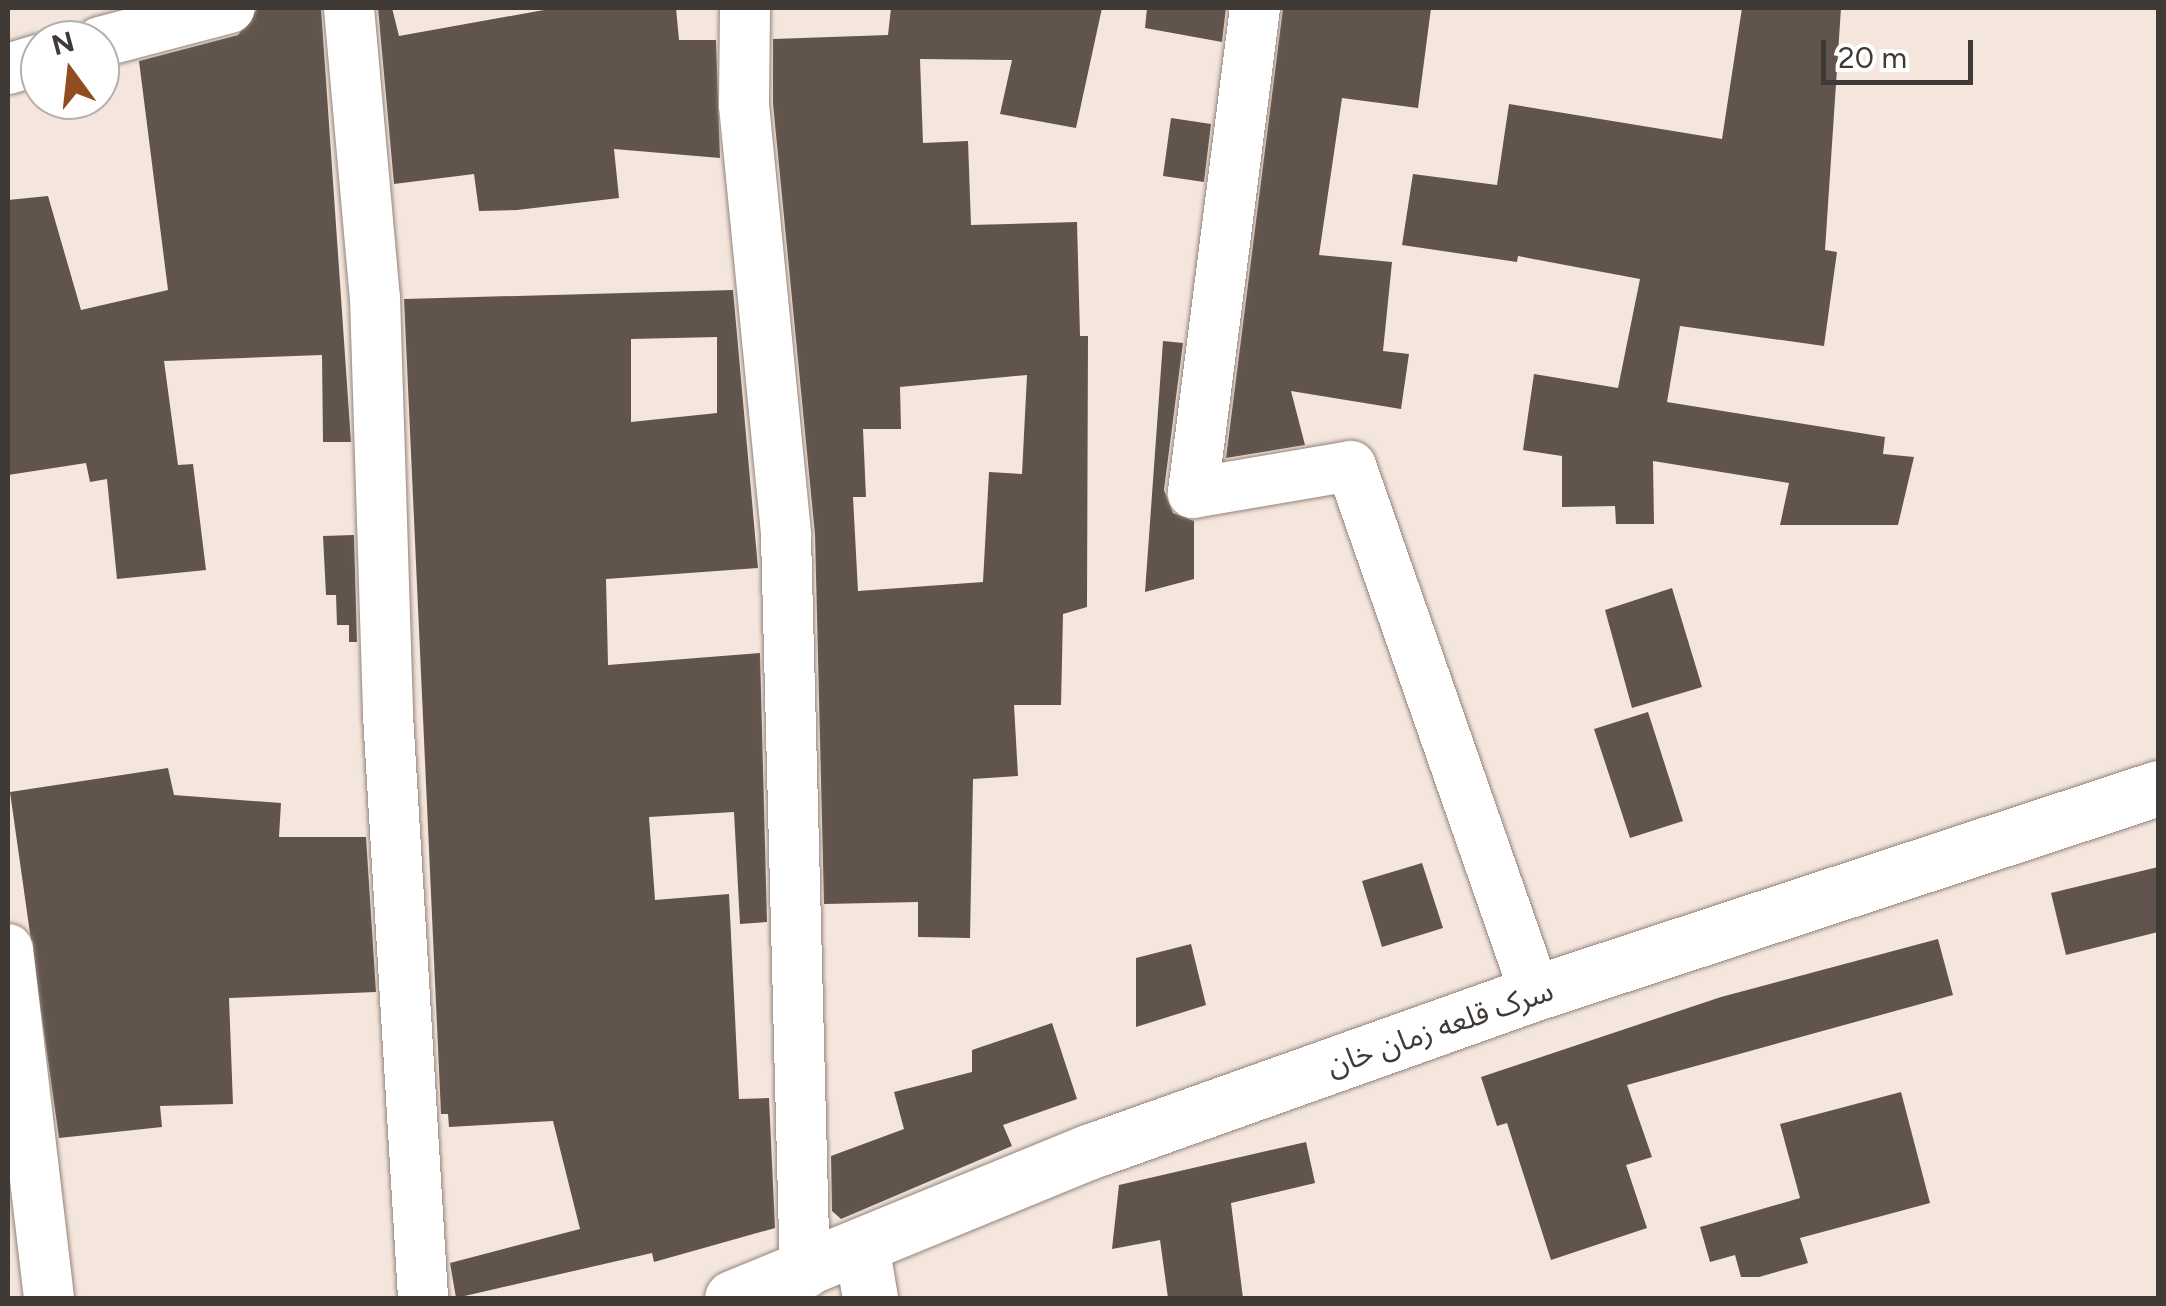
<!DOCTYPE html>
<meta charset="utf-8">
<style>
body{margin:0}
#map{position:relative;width:2166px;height:1306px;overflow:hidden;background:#f5e6dd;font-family:Figtree,"Noto Sans Arabic",sans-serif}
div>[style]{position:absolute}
.building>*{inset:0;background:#61544c}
.roads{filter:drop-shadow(0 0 2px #91837b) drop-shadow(0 0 2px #91837b)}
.street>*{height:50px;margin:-25px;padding:0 25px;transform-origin:25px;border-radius:25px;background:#fff}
.secondary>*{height:55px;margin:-27.5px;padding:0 27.5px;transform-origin:27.5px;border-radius:27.5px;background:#fff}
span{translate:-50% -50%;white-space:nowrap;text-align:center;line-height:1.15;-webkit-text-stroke:10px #fff;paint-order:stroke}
.street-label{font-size:30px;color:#403a37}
.frame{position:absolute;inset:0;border:10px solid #403a37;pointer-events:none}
.north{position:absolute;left:20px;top:20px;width:100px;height:100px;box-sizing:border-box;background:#fff;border:2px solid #b3b0af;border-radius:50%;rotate:345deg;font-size:28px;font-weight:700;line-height:40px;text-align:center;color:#403a37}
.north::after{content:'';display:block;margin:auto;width:35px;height:45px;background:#914d1f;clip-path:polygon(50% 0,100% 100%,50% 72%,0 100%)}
.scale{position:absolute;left:1821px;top:40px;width:152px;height:45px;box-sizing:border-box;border:5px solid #403a37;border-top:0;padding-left:12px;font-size:30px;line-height:35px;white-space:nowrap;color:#403a37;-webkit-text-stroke:8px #fff;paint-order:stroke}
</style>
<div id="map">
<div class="building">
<div style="clip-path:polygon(258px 8px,321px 8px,351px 442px,323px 442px,322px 355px,164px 361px,178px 465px,193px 464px,206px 570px,117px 579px,107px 479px,90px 482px,86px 463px,8px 475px,8px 200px,48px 196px,81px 310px,168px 290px,139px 61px,238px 35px)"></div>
<div style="clip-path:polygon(378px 8px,392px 8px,399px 36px,555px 8px,676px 8px,679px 40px,716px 40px,720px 158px,614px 149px,619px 198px,517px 210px,479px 211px,474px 174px,394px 184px)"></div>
<div style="clip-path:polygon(evenodd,891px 8px,1102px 8px,1076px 128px,1000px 114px,1012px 60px,920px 59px,923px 143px,968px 141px,971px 225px,1077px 222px,1080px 336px,1088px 336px,1087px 607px,1063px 614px,1061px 705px,1014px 705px,1018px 776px,973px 779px,970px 938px,918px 937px,918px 902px,824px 904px,815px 535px,773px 104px,773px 39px,888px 35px,891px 8px,1027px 375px,1022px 474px,989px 472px,983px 582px,858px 591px,853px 497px,866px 497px,863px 429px,901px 429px,900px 387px,1027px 375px)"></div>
<div style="clip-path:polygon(1147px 8px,1226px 8px,1222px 42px,1145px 28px)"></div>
<div style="clip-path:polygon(1283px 8px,1431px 8px,1418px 108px,1342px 98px,1319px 255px,1392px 262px,1383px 351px,1409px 354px,1401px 409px,1291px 391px,1305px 445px,1226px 458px)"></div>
<div style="clip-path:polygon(1742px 8px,1841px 8px,1825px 250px,1837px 252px,1824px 346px,1680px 326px,1667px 402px,1885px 437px,1883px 454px,1914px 457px,1898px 525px,1780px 525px,1789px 483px,1653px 461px,1654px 524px,1616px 524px,1615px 506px,1562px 507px,1562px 456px,1523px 450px,1534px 374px,1618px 388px,1640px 279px,1518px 256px,1517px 262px,1402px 245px,1413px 174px,1497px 185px,1509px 104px,1722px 139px)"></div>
<div style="clip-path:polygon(1171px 118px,1211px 124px,1204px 182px,1163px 176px)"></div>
<div style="clip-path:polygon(evenodd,733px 290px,758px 568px,606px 579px,608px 665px,760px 653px,767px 922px,740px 924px,734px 812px,649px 817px,655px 900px,729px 894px,739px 1099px,769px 1098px,775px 1228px,654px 1262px,652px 1253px,456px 1298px,450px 1263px,580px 1229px,553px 1121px,449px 1127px,448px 1114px,441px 1114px,404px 299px,733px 290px,717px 337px,717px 413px,631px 422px,631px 339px,717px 337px)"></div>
<div style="clip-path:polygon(1163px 341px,1183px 343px,1164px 490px,1173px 513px,1194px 521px,1194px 579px,1145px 592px)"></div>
<div style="clip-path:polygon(354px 535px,357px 642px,349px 642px,349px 625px,337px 625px,336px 595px,326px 595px,323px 536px)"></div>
<div style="clip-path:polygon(1672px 588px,1702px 687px,1632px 708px,1605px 610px)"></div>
<div style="clip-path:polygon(1648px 712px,1683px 821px,1630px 838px,1594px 729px)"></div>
<div style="clip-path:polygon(168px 768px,174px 795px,281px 803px,279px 837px,366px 837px,376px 992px,229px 998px,233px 1104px,160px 1106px,162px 1127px,59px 1138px,10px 792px)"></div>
<div style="clip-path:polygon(1422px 863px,1443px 928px,1382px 947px,1362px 881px)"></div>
<div style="clip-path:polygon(2158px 867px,2158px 932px,2066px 955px,2051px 893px)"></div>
<div style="clip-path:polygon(1938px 939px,1953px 995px,1627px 1085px,1652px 1157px,1626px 1165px,1647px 1228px,1551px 1260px,1507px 1123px,1497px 1126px,1481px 1077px,1721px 997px)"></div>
<div style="clip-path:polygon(1191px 944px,1206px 1005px,1136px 1027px,1136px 958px)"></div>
<div style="clip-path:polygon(1052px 1023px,1077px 1099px,1003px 1125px,1012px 1146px,841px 1219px,832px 1211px,831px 1156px,904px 1129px,894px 1092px,972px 1072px,972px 1050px)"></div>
<div style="clip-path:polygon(1901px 1092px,1930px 1203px,1800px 1238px,1808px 1263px,1759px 1277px,1741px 1277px,1735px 1255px,1710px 1262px,1700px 1227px,1800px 1198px,1780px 1124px)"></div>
<div style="clip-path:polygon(1306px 1142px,1315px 1183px,1231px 1203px,1243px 1298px,1168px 1298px,1160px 1240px,1112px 1249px,1119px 1185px)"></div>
</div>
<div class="roads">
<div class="street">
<div style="left:349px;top:8px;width:291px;rotate:84.9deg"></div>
<div style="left:375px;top:298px;width:417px;rotate:88.2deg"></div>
<div style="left:388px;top:715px;width:584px;rotate:86.56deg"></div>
<div style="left:745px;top:8px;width:97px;rotate:90.6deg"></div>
<div style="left:744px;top:105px;width:433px;rotate:84.4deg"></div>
<div style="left:786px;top:536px;width:738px;rotate:88.53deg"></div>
<div style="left:1255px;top:8px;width:489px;rotate:97.3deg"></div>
<div style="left:1193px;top:493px;width:160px;rotate:-9.7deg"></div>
<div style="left:1351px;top:466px;width:558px;rotate:70.75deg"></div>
<div style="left:100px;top:42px;width:134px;rotate:-14.7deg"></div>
<div style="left:8px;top:69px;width:34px;rotate:-17deg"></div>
<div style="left:8px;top:949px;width:351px;rotate:83.3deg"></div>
</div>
<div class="secondary">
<div style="left:862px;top:1251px;width:48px;rotate:80.3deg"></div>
<div style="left:732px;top:1298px;width:388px;rotate:-22.3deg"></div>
<div style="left:1091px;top:1151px;width:471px;rotate:-19.6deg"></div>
<div style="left:1535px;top:993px;width:656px;rotate:-18.21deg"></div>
</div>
</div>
<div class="street-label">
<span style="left:1440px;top:1028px;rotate:-19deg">سرک قلعه زمان خان</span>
</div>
<div class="frame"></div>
<div class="north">N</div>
<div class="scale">20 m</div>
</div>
